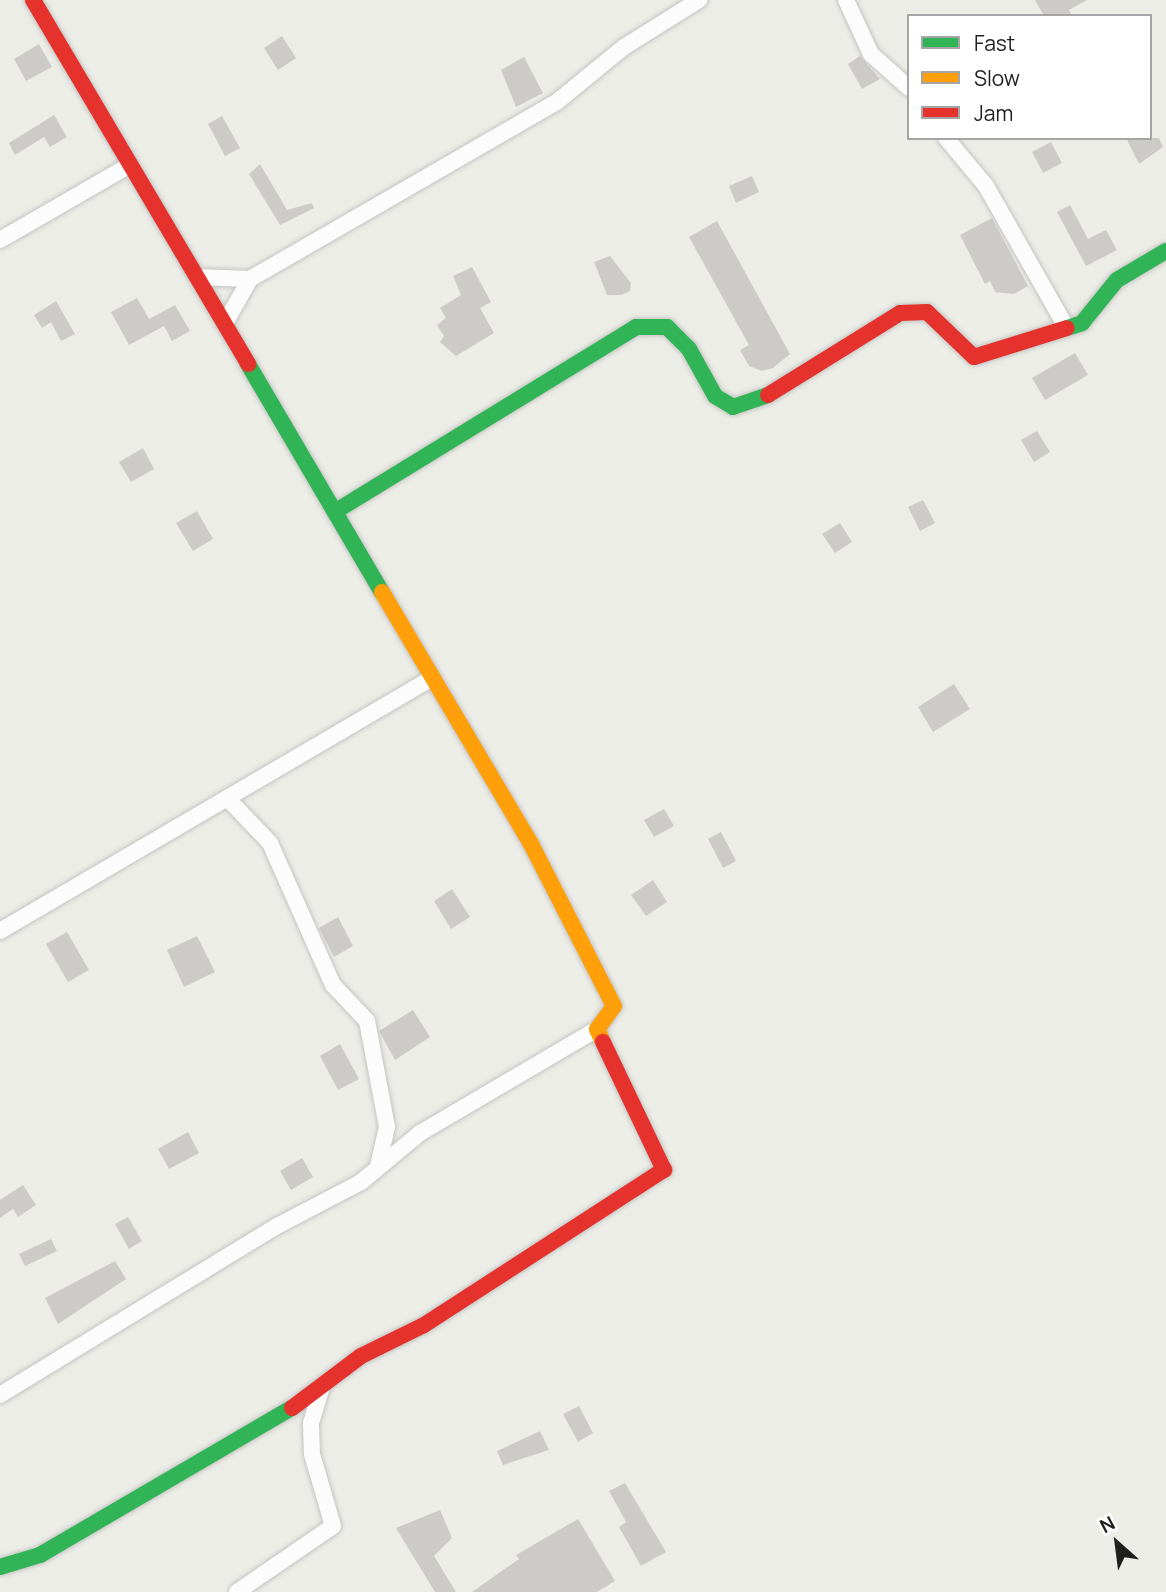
<!DOCTYPE html>
<style>
body{margin:0}
#map{position:relative;width:1166px;height:1592px;overflow:hidden;background:#edede8;font-family:Manrope,sans-serif}
div>[style]{position:absolute}
.building>*{inset:0;background:#cccbc8}
.roads{filter:drop-shadow(0 0 2px #c4c4c2) drop-shadow(0 0 2px #c4c4c2)}
.street>*{height:16px;margin:-8px;padding:0 8px;transform-origin:8px;border-radius:8px;background:#fcfcfc}
.fast>*{height:16px;margin:-8px;padding:0 8px;transform-origin:8px;border-radius:8px;background:#30b455}
.slow>*{height:16px;margin:-8px;padding:0 8px;transform-origin:8px;border-radius:8px;background:#ff9f0a}
.jam>*{height:16px;margin:-8px;padding:0 8px;transform-origin:8px;border-radius:8px;background:#e5322d}
span{translate:-50% -50%;white-space:nowrap;text-align:center;line-height:1.15;-webkit-text-stroke:6px #fff;paint-order:stroke}
.legend{position:absolute;left:907px;top:14px;width:245px;height:126px;box-sizing:border-box;background:#fff;border:2px solid #a5a5a5;margin:0;padding:9px 12px;list-style:none;font-size:21px;color:#1f1f1f}
.legend li{display:flex;align-items:center;gap:14px;height:35px}
.legend b{width:35px;border:2px solid #a5a5a5}
.north{position:absolute;left:1082px;top:1508px;width:70px;height:70px;-webkit-text-stroke:5px #fff;paint-order:stroke;rotate:332deg;font-size:19px;font-weight:700;line-height:28px;text-align:center;color:#1f1f1f}
.north::after{content:'';display:block;margin:auto;width:24px;height:32px;background:#1f1f1f;clip-path:polygon(50% 0,100% 100%,50% 72%,0 100%)}
</style>
<div id="map">
<div class="building">
<div style="clip-path:polygon(1035px 0,1087px 0,1069px 10px,1072px 16px,1044px 16px)"></div>
<div style="clip-path:polygon(282px 36px,296px 58px,278px 70px,264px 48px)"></div>
<div style="clip-path:polygon(39px 44px,52px 67px,26px 81px,14px 59px)"></div>
<div style="clip-path:polygon(860px 56px,880px 79px,862px 89px,848px 64px)"></div>
<div style="clip-path:polygon(524px 57px,543px 93px,516px 107px,501px 70px)"></div>
<div style="clip-path:polygon(54px 115px,67px 137px,50px 147px,44px 137px,15px 155px,9px 143px)"></div>
<div style="clip-path:polygon(222px 116px,240px 148px,225px 156px,208px 124px)"></div>
<div style="clip-path:polygon(1126px 138px,1159px 138px,1163px 147px,1139px 164px)"></div>
<div style="clip-path:polygon(1051px 142px,1062px 163px,1043px 173px,1032px 152px)"></div>
<div style="clip-path:polygon(260px 164px,287px 210px,312px 203px,314px 208px,280px 225px,249px 174px)"></div>
<div style="clip-path:polygon(752px 176px,759px 192px,736px 203px,729px 186px)"></div>
<div style="clip-path:polygon(1070px 205px,1088px 239px,1106px 230px,1117px 250px,1086px 266px,1057px 212px)"></div>
<div style="clip-path:polygon(992px 218px,1028px 286px,1014px 294px,995px 292px,990px 281px,985px 284px,960px 235px)"></div>
<div style="clip-path:polygon(717px 221px,790px 354px,773px 368px,762px 371px,749px 366px,740px 350px,749px 345px,689px 237px)"></div>
<div style="clip-path:polygon(610px 256px,631px 283px,630px 291px,621px 295px,607px 295px,594px 262px)"></div>
<div style="clip-path:polygon(472px 267px,491px 302px,480px 308px,494px 333px,456px 356px,440px 342px,444px 336px,437px 325px,446px 318px,440px 308px,461px 295px,453px 276px)"></div>
<div style="clip-path:polygon(137px 298px,149px 319px,175px 305px,190px 331px,172px 341px,164px 326px,129px 345px,111px 312px)"></div>
<div style="clip-path:polygon(56px 301px,75px 334px,61px 341px,51px 322px,42px 328px,34px 315px)"></div>
<div style="clip-path:polygon(1075px 353px,1088px 375px,1045px 400px,1032px 378px)"></div>
<div style="clip-path:polygon(1037px 431px,1050px 452px,1034px 462px,1021px 440px)"></div>
<div style="clip-path:polygon(143px 448px,154px 469px,131px 482px,119px 462px)"></div>
<div style="clip-path:polygon(923px 500px,935px 523px,920px 531px,908px 507px)"></div>
<div style="clip-path:polygon(197px 511px,213px 539px,193px 551px,176px 523px)"></div>
<div style="clip-path:polygon(840px 523px,852px 542px,835px 553px,822px 534px)"></div>
<div style="clip-path:polygon(954px 684px,970px 709px,933px 732px,918px 707px)"></div>
<div style="clip-path:polygon(664px 809px,674px 826px,654px 837px,644px 820px)"></div>
<div style="clip-path:polygon(721px 832px,736px 861px,723px 868px,708px 839px)"></div>
<div style="clip-path:polygon(653px 880px,667px 902px,646px 916px,631px 895px)"></div>
<div style="clip-path:polygon(452px 889px,470px 917px,451px 929px,434px 901px)"></div>
<div style="clip-path:polygon(338px 917px,353px 946px,334px 957px,319px 928px)"></div>
<div style="clip-path:polygon(67px 932px,89px 970px,68px 982px,46px 944px)"></div>
<div style="clip-path:polygon(197px 936px,215px 972px,184px 987px,167px 950px)"></div>
<div style="clip-path:polygon(413px 1010px,430px 1037px,395px 1060px,379px 1031px)"></div>
<div style="clip-path:polygon(340px 1044px,359px 1079px,338px 1090px,320px 1056px)"></div>
<div style="clip-path:polygon(188px 1132px,199px 1153px,169px 1169px,158px 1149px)"></div>
<div style="clip-path:polygon(302px 1158px,313px 1177px,291px 1190px,280px 1171px)"></div>
<div style="clip-path:polygon(23px 1185px,36px 1205px,18px 1217px,13px 1209px,0 1218px,0 1200px)"></div>
<div style="clip-path:polygon(128px 1217px,142px 1241px,129px 1249px,115px 1224px)"></div>
<div style="clip-path:polygon(51px 1239px,57px 1251px,25px 1266px,19px 1254px)"></div>
<div style="clip-path:polygon(115px 1261px,126px 1279px,58px 1324px,45px 1298px)"></div>
<div style="clip-path:polygon(579px 1406px,593px 1433px,578px 1442px,563px 1414px)"></div>
<div style="clip-path:polygon(540px 1431px,549px 1450px,503px 1465px,497px 1451px)"></div>
<div style="clip-path:polygon(625px 1483px,666px 1552px,641px 1566px,619px 1527px,626px 1522px,609px 1491px)"></div>
<div style="clip-path:polygon(440px 1510px,452px 1538px,434px 1556px,456px 1592px,435px 1592px,396px 1528px)"></div>
<div style="clip-path:polygon(578px 1519px,615px 1581px,597px 1592px,472px 1592px,519px 1559px,516px 1555px)"></div>
</div>
<div class="roads">
<div class="street">
<div style="left:846px;top:0;width:60px;rotate:65.2deg"></div>
<div style="left:871px;top:54px;width:51px;rotate:41.8deg"></div>
<div style="left:946px;top:138px;width:62px;rotate:50.2deg"></div>
<div style="left:986px;top:186px;width:162px;rotate:60.4deg"></div>
<div style="left:0;top:240px;width:150px;rotate:-30deg"></div>
<div style="left:197px;top:277px;width:53px;rotate:2.2deg"></div>
<div style="left:250px;top:279px;width:356px;rotate:-30deg"></div>
<div style="left:558px;top:101px;width:85px;rotate:-39.3deg"></div>
<div style="left:624px;top:47px;width:89px;rotate:-32.1deg"></div>
<div style="left:225px;top:323px;width:51px;rotate:-60.4deg"></div>
<div style="left:227px;top:798px;width:62px;rotate:46.3deg"></div>
<div style="left:270px;top:843px;width:155px;rotate:66.1deg"></div>
<div style="left:333px;top:985px;width:50px;rotate:46.6deg"></div>
<div style="left:367px;top:1021px;width:108px;rotate:79.3deg"></div>
<div style="left:387px;top:1127px;width:40px;rotate:103deg"></div>
<div style="left:0;top:931px;width:501px;rotate:-30.36deg"></div>
<div style="left:0;top:1395px;width:324px;rotate:-31.4deg"></div>
<div style="left:277px;top:1226px;width:95px;rotate:-27.6deg"></div>
<div style="left:361px;top:1182px;width:77px;rotate:-39.7deg"></div>
<div style="left:420px;top:1133px;width:205px;rotate:-30.4deg"></div>
<div style="left:237px;top:1592px;width:116px;rotate:-34.5deg"></div>
<div style="left:333px;top:1526px;width:75px;rotate:-106.3deg"></div>
<div style="left:312px;top:1454px;width:31px;rotate:-92deg"></div>
<div style="left:311px;top:1423px;width:34px;rotate:-73deg"></div>
</div>
<div class="fast">
<div style="left:1067px;top:328px;width:16px;rotate:-18deg"></div>
<div style="left:1082px;top:323px;width:55px;rotate:-50.9deg"></div>
<div style="left:1117px;top:280px;width:57px;rotate:-30.6deg"></div>
<div style="left:248px;top:364px;width:264px;rotate:59.6deg"></div>
<div style="left:336px;top:511px;width:352px;rotate:-31.5deg"></div>
<div style="left:636px;top:327px;width:31px"></div>
<div style="left:667px;top:327px;width:31px;rotate:45deg"></div>
<div style="left:689px;top:349px;width:54px;rotate:61deg"></div>
<div style="left:715px;top:396px;width:21px;rotate:31deg"></div>
<div style="left:733px;top:407px;width:37px;rotate:-19deg"></div>
<div style="left:0;top:1567px;width:42px;rotate:-16.7deg"></div>
<div style="left:40px;top:1555px;width:292px;rotate:-30.3deg"></div>
</div>
<div class="slow">
<div style="left:382px;top:592px;width:291px;rotate:59.4deg"></div>
<div style="left:530px;top:842px;width:184px;rotate:62.9deg"></div>
<div style="left:614px;top:1006px;width:29px;rotate:126deg"></div>
<div style="left:597px;top:1029px;width:14px;rotate:65deg"></div>
</div>
<div class="jam">
<div style="left:33px;top:0;width:423px;rotate:59.4deg"></div>
<div style="left:768px;top:395px;width:155px;rotate:-31.8deg"></div>
<div style="left:900px;top:313px;width:27px;rotate:-2deg"></div>
<div style="left:927px;top:312px;width:65px;rotate:43.8deg"></div>
<div style="left:974px;top:357px;width:97px;rotate:-17.3deg"></div>
<div style="left:292px;top:1408px;width:86px;rotate:-37deg"></div>
<div style="left:361px;top:1356px;width:70px;rotate:-26.2deg"></div>
<div style="left:424px;top:1325px;width:286px;rotate:-32.9deg"></div>
<div style="left:664px;top:1170px;width:142px;rotate:-115.5deg"></div>
</div>
</div>
<ul class="legend">
<li><b style="height:9px;background:#30b455"></b>Fast</li>
<li><b style="height:9px;background:#ff9f0a"></b>Slow</li>
<li><b style="height:9px;background:#e5322d"></b>Jam</li>
</ul>
<div class="north">N</div>
</div>
